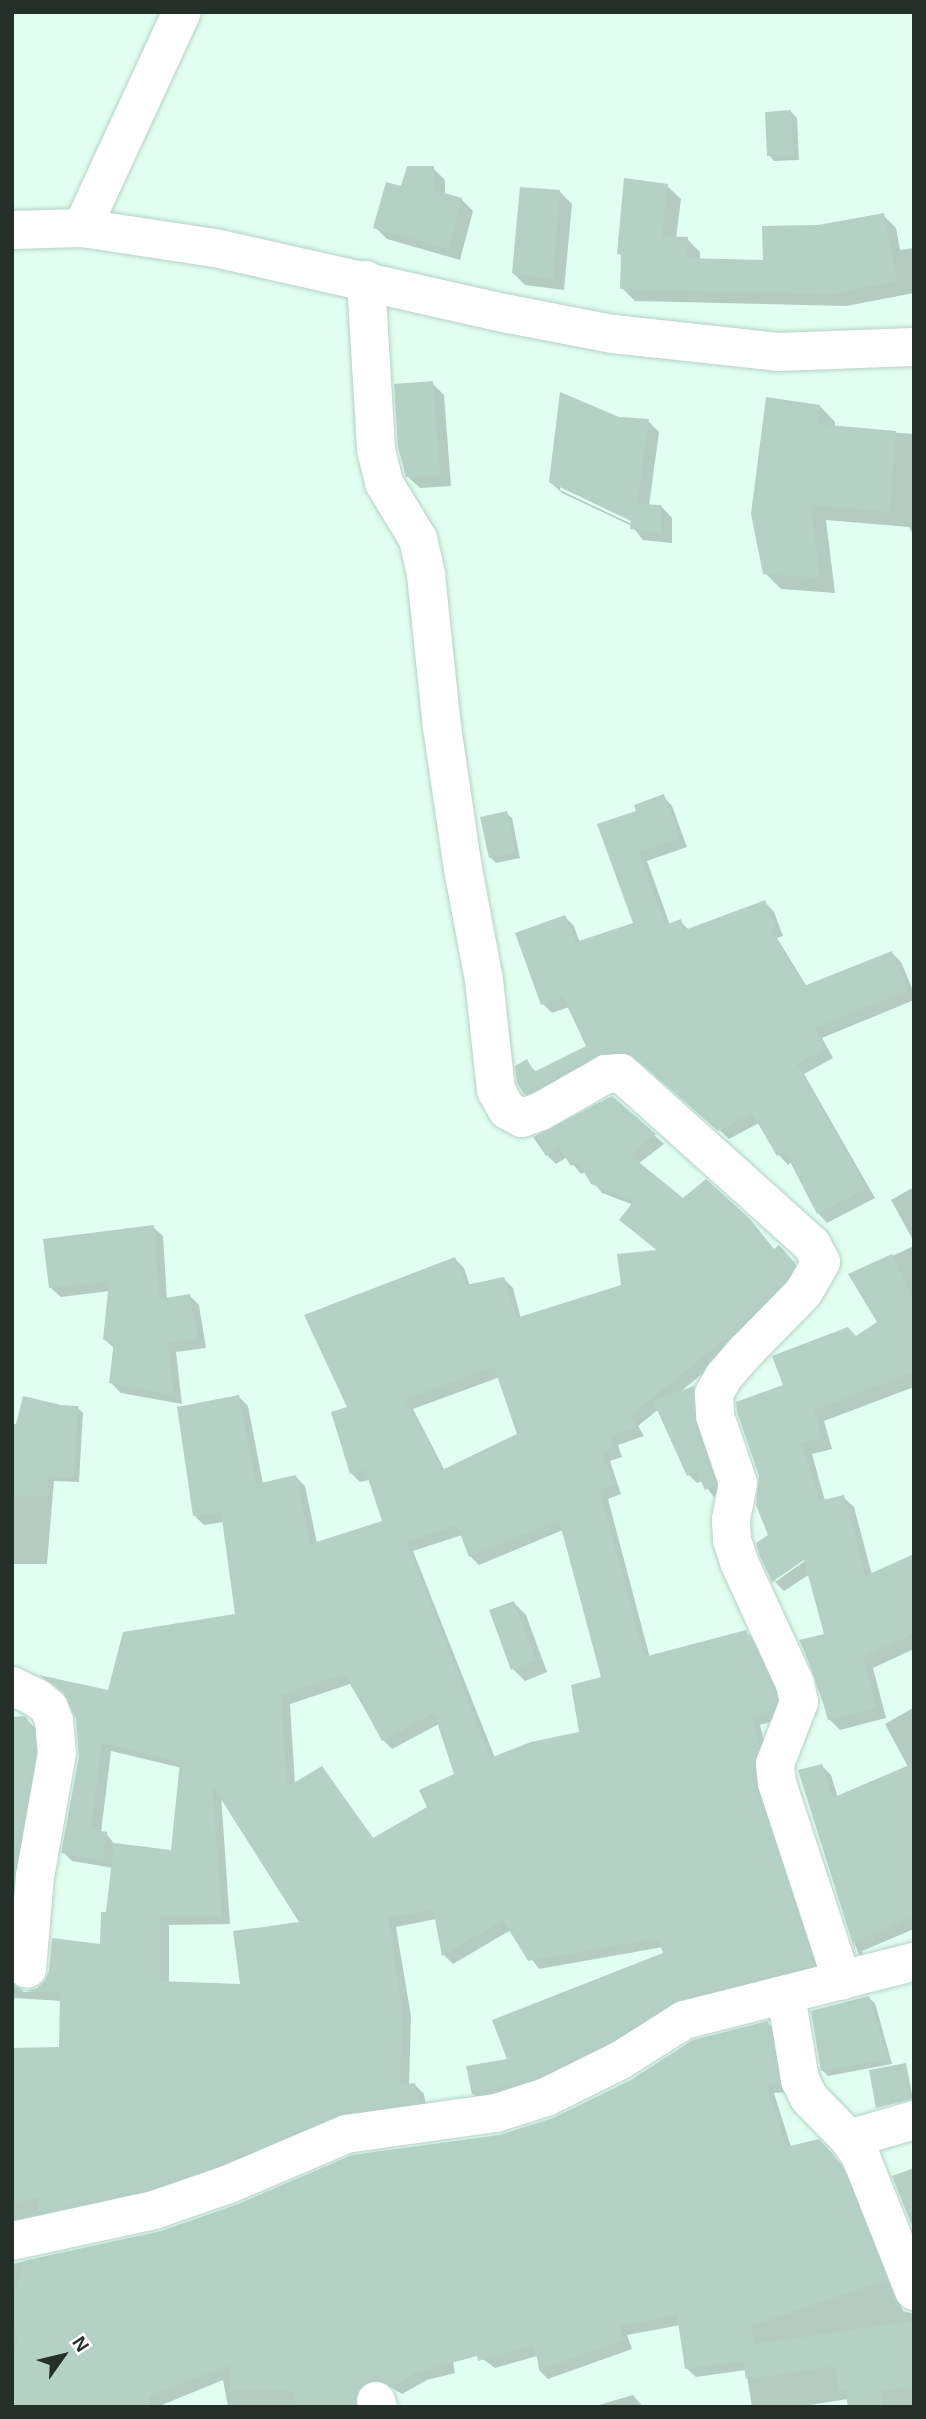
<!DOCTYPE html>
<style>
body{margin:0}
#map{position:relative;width:926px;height:2419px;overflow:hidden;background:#e1fff1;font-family:Arial,sans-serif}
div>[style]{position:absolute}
.shadow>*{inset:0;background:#0003}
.building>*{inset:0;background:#b4d1c4}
.roads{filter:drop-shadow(0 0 2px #b5d2c5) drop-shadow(0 0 2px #b5d2c5)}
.street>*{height:38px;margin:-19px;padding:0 19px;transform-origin:19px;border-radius:19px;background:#fff}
.highway>*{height:38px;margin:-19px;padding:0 19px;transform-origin:19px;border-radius:19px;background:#fff}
span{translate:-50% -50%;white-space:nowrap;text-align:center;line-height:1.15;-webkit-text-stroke:6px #fff;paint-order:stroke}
.frame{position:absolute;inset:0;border:14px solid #242f2a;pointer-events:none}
.north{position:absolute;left:28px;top:2321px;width:70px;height:70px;-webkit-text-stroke:5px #fff;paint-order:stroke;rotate:56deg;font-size:19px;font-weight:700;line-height:28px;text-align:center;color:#242f2a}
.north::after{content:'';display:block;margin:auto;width:24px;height:32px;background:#242f2a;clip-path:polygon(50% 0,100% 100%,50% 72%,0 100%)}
</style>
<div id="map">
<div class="shadow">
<div style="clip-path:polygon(791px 112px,797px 118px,799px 160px,774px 161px,769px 155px)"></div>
<div style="clip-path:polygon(433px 168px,445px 180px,445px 195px,461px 199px,473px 211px,460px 260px,387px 239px,375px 227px,402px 189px)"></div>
<div style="clip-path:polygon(667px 186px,681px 199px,676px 238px,687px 239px,700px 252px,700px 260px,765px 262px,818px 227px,883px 215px,896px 228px,900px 250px,914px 248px,914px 293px,846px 306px,635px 301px,622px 288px,623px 257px,618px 253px)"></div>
<div style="clip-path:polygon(560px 192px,572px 204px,564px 290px,525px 285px,513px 273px)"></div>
<div style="clip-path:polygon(432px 383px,444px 395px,451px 486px,420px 488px,407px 476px)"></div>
<div style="clip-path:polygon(820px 406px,835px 422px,835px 428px,914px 434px,914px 536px,909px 527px,826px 520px,835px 593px,781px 589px,765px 573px)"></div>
<div style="clip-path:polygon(evenodd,618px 418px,648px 421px,659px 432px,649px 506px,661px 506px,672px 518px,672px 543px,643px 540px,632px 526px,562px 493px,550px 482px,618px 418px,560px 486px,640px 523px,638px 527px,560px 490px,560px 486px)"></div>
<div style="clip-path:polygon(663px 796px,672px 806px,687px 847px,647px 861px,670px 925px,680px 921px,689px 930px,765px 902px,774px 912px,783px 936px,777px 938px,807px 987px,892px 953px,901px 962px,914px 993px,914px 1000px,822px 1038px,833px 1058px,804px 1074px,875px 1198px,827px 1223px,818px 1213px,792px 1162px,788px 1165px,779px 1155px,759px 1123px,729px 1139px,704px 1115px,638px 1061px,605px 1063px,534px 1102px,525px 1093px,526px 1061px,537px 1073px,589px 1047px,569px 1007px,552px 1013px,543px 1004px,565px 917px,574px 926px,580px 943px,635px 924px,638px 812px)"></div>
<div style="clip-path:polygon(506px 813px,512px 818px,520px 858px,496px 863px,490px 857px)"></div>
<div style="clip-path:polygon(evenodd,613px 1098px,664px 1144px,638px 1164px,683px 1200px,749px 1220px,775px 1251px,788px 1256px,803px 1273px,744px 1340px,680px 1392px,694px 1388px,701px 1395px,722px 1494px,714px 1497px,702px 1481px,697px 1483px,689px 1475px,659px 1409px,638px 1426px,644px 1436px,618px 1445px,622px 1457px,610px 1461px,621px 1494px,608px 1499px,650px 1658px,746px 1632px,755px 1641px,783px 1702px,781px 1719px,760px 1725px,822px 1974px,482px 2103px,473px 2093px,510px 2060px,665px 1954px,663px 1947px,539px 1969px,511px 1930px,453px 1964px,444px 1955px,436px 1919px,396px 1927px,411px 2016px,409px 2085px,415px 2085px,424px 2094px,427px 2110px,231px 2172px,12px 2231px,12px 2050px,60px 2049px,61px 2001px,14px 1998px,12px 2008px,12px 1719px,29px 1722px,39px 1732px,43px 1762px,14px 1977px,16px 1989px,24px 1992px,36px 1991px,102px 1946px,113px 1868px,72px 1861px,63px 1852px,80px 1757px,77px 1719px,67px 1695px,44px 1678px,110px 1693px,237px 1616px,224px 1522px,204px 1525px,195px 1516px,238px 1396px,248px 1406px,263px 1484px,296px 1477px,305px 1486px,317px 1543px,384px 1522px,369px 1480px,360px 1482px,351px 1473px,349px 1408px,455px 1259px,464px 1268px,470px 1286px,504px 1279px,513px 1288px,521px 1319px,622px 1286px,659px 1252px,631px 1229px,634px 1205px,602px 1193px,586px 1172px,581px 1174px,567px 1157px,556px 1164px,547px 1155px,613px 1098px,500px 1377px,519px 1434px,445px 1471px,413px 1409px,500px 1377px,613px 1098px,563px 1530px,603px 1679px,583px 1731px,532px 1744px,495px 1758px,413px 1551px,462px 1535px,470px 1556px,479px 1565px,563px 1530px,613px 1098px,350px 1684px,383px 1740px,392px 1749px,439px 1724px,457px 1775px,429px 1807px,374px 1839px,321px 1768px,295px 1784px,290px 1704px,350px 1684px,613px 1098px,111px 1751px,182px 1768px,173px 1852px,115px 1845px,106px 1833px,101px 1833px,111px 1751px,613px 1098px,221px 1795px,302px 1923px,242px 1986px,169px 1983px,169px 1925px,230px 1924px,221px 1795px)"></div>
<div style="clip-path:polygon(914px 1187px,914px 1242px,891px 1200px)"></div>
<div style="clip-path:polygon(153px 1227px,163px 1236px,167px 1299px,190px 1296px,199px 1305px,206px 1348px,176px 1352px,182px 1404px,121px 1393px,111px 1383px,115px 1349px,105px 1340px,110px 1291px,61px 1297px,51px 1288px)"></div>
<div style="clip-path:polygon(evenodd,914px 1246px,914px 1387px,824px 1421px,832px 1449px,812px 1454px,825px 1501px,843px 1497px,854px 1507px,872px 1575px,914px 1556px,914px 1649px,873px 1668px,886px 1718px,840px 1730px,829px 1719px,801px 1641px,826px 1635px,810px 1574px,784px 1591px,774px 1581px,771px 1535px,786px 1386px,879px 1322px,851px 1275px,914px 1246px,810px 1554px,812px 1556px,775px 1582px,775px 1577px,810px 1554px)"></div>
<div style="clip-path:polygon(60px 1407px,77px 1407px,83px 1413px,79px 1482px,54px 1481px,47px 1564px,12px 1564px,12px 1426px)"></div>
<div style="clip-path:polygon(514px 1603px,526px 1615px,547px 1672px,525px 1681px,513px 1669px)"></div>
<div style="clip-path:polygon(913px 1708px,914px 1929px,862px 1951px,864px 1959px,858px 1953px,800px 1772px,822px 1766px,831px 1775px,838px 1798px,908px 1767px,885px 1724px)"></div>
<div style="clip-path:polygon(869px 1998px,875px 2003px,892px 2064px,828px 2076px,822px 2070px)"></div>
<div style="clip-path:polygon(768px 2023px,777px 2032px,786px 2092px,774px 2093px,791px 2147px,818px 2141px,840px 2163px,850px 2178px,903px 2311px,914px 2314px,914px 2407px,850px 2407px,848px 2399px,797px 2407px,752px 2407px,746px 2370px,696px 2377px,686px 2368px,681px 2325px,627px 2335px,632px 2349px,548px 2379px,539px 2370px,537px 2356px,495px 2368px,448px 2333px,455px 2373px,427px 2380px,402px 2394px,392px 2388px,378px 2389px,363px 2407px,228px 2407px,223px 2380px,157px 2407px,12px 2407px,12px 2264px,159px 2233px,503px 2136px,556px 2118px)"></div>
<div style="clip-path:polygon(633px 2395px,643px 2407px,592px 2407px)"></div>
</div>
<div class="building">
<div style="clip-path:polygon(791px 110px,794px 155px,767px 156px,765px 112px)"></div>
<div style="clip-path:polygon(407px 166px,434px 166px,434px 190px,462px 198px,448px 249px,373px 228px,386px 182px,401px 186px)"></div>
<div style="clip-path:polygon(624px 178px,668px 184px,662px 236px,688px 237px,686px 258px,763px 260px,762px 226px,818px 225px,884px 213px,897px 281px,832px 294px,620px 289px,621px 254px,617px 254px)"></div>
<div style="clip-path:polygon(520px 187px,560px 190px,553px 279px,512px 273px)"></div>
<div style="clip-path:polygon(433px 381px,440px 475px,406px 477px,398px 447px,394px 384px)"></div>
<div style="clip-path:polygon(560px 392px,619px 417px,649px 419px,637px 504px,661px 505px,661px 533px,630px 529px,631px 521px,549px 482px)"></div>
<div style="clip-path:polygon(766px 397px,820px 405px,818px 424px,896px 431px,890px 512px,811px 505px,820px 578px,763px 574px,751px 514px)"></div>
<div style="clip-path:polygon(664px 794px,679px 838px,639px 852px,665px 925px,681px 919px,685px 930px,765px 900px,775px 927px,770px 929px,804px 986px,892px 951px,908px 990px,814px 1028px,826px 1048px,797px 1064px,867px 1188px,817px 1214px,785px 1152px,777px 1156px,752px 1113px,718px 1131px,629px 1053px,596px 1055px,524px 1094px,517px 1083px,515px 1066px,527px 1059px,534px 1072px,586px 1046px,563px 997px,541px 1005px,515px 933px,565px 915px,576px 942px,633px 923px,597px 824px,636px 811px,634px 805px)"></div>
<div style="clip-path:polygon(507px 811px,515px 852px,489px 858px,480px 817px)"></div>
<div style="clip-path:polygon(evenodd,612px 1096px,656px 1134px,630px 1155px,683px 1198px,706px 1179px,750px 1219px,774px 1249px,779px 1245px,795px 1263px,786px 1279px,735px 1331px,630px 1416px,637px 1427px,610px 1436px,614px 1448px,602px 1452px,614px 1485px,600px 1490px,644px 1657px,746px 1630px,774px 1691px,776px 1700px,772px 1711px,752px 1716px,759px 1746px,753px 1766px,755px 1786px,814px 1965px,678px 1999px,608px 2042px,538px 2077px,472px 2094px,466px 2066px,507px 2059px,492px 2020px,663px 1953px,658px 1938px,528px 1961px,503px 1920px,442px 1956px,433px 1909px,388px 1918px,402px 2006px,400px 2085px,415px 2083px,419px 2102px,337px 2114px,221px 2164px,148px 2189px,36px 2213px,40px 2198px,12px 2202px,12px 2048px,59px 2047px,60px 1993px,12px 1990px,12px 1984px,26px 1991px,37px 1988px,44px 1982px,49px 1971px,52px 1938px,100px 1944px,101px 1912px,106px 1912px,114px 1843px,171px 1850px,180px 1762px,102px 1743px,91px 1829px,107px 1832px,103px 1860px,61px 1853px,79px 1757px,76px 1719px,63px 1692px,39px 1675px,108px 1690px,123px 1632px,235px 1614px,221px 1512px,193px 1516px,177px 1407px,239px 1395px,256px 1484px,296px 1475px,310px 1544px,382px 1521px,365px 1469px,350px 1474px,331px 1412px,347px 1407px,304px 1315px,455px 1257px,466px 1285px,504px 1277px,516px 1318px,621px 1285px,617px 1254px,657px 1250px,619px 1220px,634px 1201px,591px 1184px,578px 1162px,571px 1166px,559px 1147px,546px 1156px,533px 1137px,612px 1096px,494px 1367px,517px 1434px,442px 1470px,405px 1399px,494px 1367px,612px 1096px,559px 1520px,601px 1677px,571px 1685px,579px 1732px,531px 1742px,490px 1758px,406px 1542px,457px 1525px,469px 1557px,559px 1520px,612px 1096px,341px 1675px,342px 1678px,347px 1676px,382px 1741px,434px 1713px,454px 1774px,419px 1790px,427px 1807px,373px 1838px,322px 1766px,287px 1787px,281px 1695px,341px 1675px,612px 1096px,212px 1785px,299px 1922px,233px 1931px,240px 1984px,160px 1981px,160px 1917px,222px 1916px,212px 1785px)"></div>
<div style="clip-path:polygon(154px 1225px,159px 1299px,190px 1294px,198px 1338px,167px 1343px,174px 1395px,109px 1383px,114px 1341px,103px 1340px,109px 1281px,49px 1288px,43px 1239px)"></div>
<div style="clip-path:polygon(892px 1254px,914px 1302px,914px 1372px,814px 1410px,822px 1438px,802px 1443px,819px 1501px,844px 1495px,865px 1576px,914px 1554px,914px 1633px,863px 1657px,876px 1708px,828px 1720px,815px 1675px,799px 1640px,824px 1634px,804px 1560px,772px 1582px,759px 1554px,756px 1543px,768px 1535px,756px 1505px,759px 1476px,737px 1412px,736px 1402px,783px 1385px,772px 1356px,848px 1327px,856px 1336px,877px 1322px,848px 1274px)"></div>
<div style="clip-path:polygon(694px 1386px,694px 1423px,715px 1485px,705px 1490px,697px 1472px,687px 1476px,653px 1401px)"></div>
<div style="clip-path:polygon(23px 1396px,61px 1405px,78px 1406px,74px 1477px,49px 1477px,47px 1497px,12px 1496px,12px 1424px,16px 1424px)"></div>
<div style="clip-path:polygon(514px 1601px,536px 1660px,511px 1670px,489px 1610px)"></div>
<div style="clip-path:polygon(25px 1716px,32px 1726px,35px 1752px,18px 1846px,12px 1845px,12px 1717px)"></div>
<div style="clip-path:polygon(914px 1763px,914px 1916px,854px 1942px,856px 1954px,798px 1770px,822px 1764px,832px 1798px)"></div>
<div style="clip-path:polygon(869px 1996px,888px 2059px,821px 2071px,811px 2011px)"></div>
<div style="clip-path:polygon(768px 2021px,778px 2083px,766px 2085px,786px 2147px,819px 2139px,833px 2154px,842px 2167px,886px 2280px,751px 2326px,755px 2344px,914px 2321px,914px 2386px,880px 2391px,883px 2407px,848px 2407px,845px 2390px,838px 2390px,835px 2366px,746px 2379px,743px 2361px,685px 2369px,677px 2315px,619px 2326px,624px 2340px,541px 2369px,533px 2346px,478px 2361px,477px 2356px,418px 2372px,392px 2386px,381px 2380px,370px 2380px,359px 2387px,355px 2404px,347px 2407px,298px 2407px,292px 2391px,230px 2390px,230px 2365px,149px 2396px,151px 2407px,12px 2407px,12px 2368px,17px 2340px,13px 2301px,23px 2261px,161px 2231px,238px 2204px,352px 2155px,499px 2135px,553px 2118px,629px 2081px,693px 2040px)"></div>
<div style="clip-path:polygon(906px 2063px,913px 2099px,876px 2108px,869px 2070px)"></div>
<div style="clip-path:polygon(914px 2168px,914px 2231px,892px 2176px)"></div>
</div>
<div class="roads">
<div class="street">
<div style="left:82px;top:228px;width:238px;rotate:-65.2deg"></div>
<div style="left:366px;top:280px;width:170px;rotate:86.6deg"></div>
<div style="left:376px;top:450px;width:34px;rotate:76deg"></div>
<div style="left:384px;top:483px;width:66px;rotate:58.7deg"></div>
<div style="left:418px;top:539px;width:37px;rotate:77deg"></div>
<div style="left:426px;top:575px;width:153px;rotate:84deg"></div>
<div style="left:442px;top:727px;width:144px;rotate:81.6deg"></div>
<div style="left:463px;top:869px;width:113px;rotate:79.3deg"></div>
<div style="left:484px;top:980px;width:111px;rotate:83.8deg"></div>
<div style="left:496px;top:1090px;width:23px;rotate:61deg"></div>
<div style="left:507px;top:1110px;width:17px;rotate:28deg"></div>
<div style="left:522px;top:1118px;width:20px;rotate:-20deg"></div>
<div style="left:541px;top:1111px;width:75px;rotate:-29.6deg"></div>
<div style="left:606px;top:1074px;width:15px;rotate:-4deg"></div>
<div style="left:621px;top:1073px;width:257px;rotate:42deg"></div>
<div style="left:812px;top:1245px;width:19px;rotate:62deg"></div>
<div style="left:821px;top:1262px;width:34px;rotate:120deg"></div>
<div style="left:804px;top:1292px;width:83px;rotate:134.5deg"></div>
<div style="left:746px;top:1351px;width:33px;rotate:131deg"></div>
<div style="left:724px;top:1376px;width:21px;rotate:119deg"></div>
<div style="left:714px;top:1394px;width:22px;rotate:87deg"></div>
<div style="left:715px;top:1416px;width:71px;rotate:71.1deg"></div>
<div style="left:738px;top:1483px;width:38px;rotate:101deg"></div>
<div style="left:731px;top:1520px;width:20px;rotate:87deg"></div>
<div style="left:732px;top:1540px;width:23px;rotate:72deg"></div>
<div style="left:739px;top:1562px;width:134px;rotate:65.3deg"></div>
<div style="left:795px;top:1684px;width:18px;rotate:77deg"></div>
<div style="left:799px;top:1702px;width:66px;rotate:111.2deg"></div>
<div style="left:775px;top:1764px;width:19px;rotate:84deg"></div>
<div style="left:777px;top:1783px;width:208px;rotate:71.8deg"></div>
<div style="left:12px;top:1686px;width:28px;rotate:26deg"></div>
<div style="left:37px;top:1698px;width:16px;rotate:40deg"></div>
<div style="left:49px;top:1708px;width:14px;rotate:69deg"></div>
<div style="left:54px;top:1721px;width:32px;rotate:85deg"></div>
<div style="left:57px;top:1753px;width:125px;rotate:100.1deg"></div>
<div style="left:35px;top:1876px;width:93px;rotate:94.9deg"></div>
<div style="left:786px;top:1995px;width:86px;rotate:80.6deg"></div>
<div style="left:800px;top:2080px;width:20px;rotate:63deg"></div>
<div style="left:809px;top:2098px;width:57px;rotate:45.7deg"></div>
<div style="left:849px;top:2139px;width:22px;rotate:56deg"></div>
<div style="left:861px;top:2157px;width:144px;rotate:68.4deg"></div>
<div style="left:849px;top:2139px;width:68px;rotate:-16.3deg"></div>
<div style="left:12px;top:2241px;width:145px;rotate:-12.3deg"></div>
<div style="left:154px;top:2210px;width:79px;rotate:-19.1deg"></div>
<div style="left:229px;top:2184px;width:127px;rotate:-23.1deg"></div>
<div style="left:346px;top:2134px;width:151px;rotate:-8deg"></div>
<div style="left:496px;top:2113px;width:52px;rotate:-17.7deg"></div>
<div style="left:546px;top:2097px;width:81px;rotate:-26.3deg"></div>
<div style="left:619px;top:2061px;width:77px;rotate:-32.2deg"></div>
<div style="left:684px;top:2020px;width:237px;rotate:-14.2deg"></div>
<div style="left:376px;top:2401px;width:6px;rotate:72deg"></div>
</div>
<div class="highway">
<div style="left:12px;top:230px;width:70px;rotate:-1.6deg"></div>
<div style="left:82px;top:228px;width:134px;rotate:8.6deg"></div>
<div style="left:215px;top:248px;width:301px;rotate:12.7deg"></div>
<div style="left:509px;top:314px;width:106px;rotate:10.9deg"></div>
<div style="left:613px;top:334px;width:166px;rotate:6.2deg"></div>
<div style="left:778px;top:352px;width:136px;rotate:-2.1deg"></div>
</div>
</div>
<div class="frame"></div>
<div class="north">N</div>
</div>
